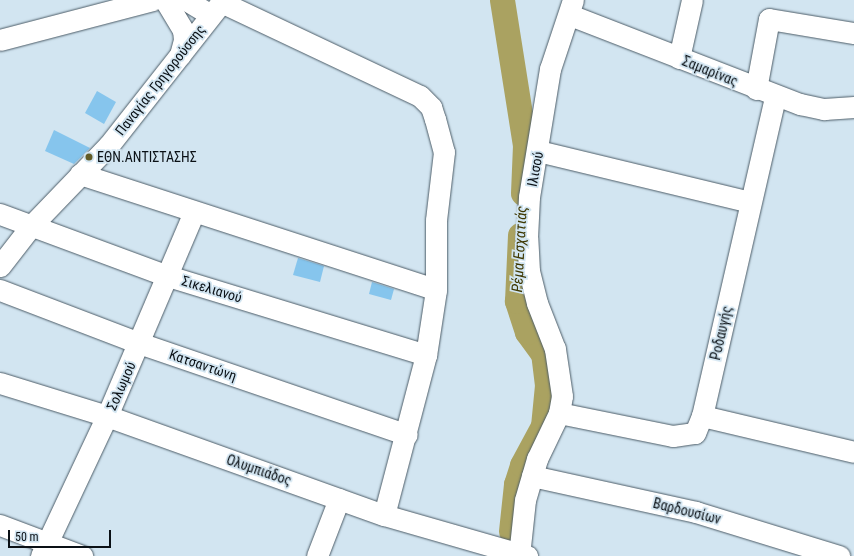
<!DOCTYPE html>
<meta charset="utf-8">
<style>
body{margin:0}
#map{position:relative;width:854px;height:556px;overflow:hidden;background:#d2e5f1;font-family:"Roboto Condensed",sans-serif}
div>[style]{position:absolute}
.river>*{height:25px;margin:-12.5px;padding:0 12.5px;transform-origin:12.5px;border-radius:12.5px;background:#aaa261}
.building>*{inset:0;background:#86c5ed}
.roads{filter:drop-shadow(0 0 1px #4c5c67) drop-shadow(0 0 1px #4c5c67)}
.minor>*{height:21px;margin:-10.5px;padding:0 10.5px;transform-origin:10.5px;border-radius:10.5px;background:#fff}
.dots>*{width:11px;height:11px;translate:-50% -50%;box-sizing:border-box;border:2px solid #d2e5f1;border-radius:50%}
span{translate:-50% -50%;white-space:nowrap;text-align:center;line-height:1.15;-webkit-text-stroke:3.5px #d2e5f1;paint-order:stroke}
.street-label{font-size:14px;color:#0a1015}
.poi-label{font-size:14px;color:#0a1015}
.left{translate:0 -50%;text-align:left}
.water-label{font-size:15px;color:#3f3802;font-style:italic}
.scale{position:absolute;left:8px;top:530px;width:103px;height:18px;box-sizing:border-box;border:2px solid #0a1015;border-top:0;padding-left:5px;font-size:12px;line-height:14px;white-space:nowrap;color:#0a1015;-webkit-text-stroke:3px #d2e5f1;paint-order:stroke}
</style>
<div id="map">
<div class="river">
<div style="left:502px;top:0;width:147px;rotate:81deg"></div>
<div style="left:525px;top:145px;width:48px;rotate:92.4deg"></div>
<div style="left:511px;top:531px;width:47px;rotate:-83.9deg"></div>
<div style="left:516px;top:484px;width:20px;rotate:-72deg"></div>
<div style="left:522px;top:465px;width:44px;rotate:-61.7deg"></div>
<div style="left:543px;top:426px;width:41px;rotate:-84.4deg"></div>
<div style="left:547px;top:385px;width:31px;rotate:-97deg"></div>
<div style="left:543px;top:354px;width:27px;rotate:-126deg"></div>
<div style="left:527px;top:332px;width:33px;rotate:-108deg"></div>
<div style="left:517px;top:301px;width:66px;rotate:-87.4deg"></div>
</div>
<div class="building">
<div style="clip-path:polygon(97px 91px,116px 102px,104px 124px,85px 113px)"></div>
<div style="clip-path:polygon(54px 130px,90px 148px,74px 164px,45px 151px)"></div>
<div style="clip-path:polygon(298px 258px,324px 266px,320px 282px,293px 275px)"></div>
<div style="clip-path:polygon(372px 282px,394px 289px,391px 300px,369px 294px)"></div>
</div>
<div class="roads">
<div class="minor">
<div style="left:165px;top:0;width:35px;rotate:59deg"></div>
<div style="left:183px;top:30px;width:10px;rotate:84deg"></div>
<div style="left:184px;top:40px;width:16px;rotate:105deg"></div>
<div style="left:186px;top:0;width:29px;rotate:31deg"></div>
<div style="left:221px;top:2px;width:220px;rotate:25.3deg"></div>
<div style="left:420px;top:96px;width:16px;rotate:45deg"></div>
<div style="left:431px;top:107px;width:13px;rotate:72deg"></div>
<div style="left:435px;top:119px;width:34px;rotate:75deg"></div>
<div style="left:444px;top:152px;width:68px;rotate:96.7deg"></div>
<div style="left:436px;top:220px;width:70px;rotate:90deg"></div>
<div style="left:436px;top:290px;width:66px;rotate:98.7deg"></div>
<div style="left:426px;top:355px;width:165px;rotate:104.7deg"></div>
<div style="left:570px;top:15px;width:247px;rotate:21.2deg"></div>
<div style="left:800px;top:104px;width:25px;rotate:12deg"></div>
<div style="left:824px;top:109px;width:30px;rotate:-4deg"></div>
<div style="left:0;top:40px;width:158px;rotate:-14.7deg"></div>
<div style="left:679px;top:58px;width:59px;rotate:-77.4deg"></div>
<div style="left:756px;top:89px;width:71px;rotate:-79.5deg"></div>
<div style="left:769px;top:19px;width:86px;rotate:9.4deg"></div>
<div style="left:538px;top:151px;width:218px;rotate:13.5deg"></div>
<div style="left:80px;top:174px;width:374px;rotate:18deg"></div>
<div style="left:0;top:214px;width:179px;rotate:20.3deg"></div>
<div style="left:168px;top:276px;width:270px;rotate:17deg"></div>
<div style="left:0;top:266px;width:51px;rotate:-52.2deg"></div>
<div style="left:31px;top:226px;width:112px;rotate:-46.1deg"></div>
<div style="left:109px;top:145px;width:184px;rotate:-51.8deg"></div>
<div style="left:0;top:290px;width:149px;rotate:20.9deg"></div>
<div style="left:139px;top:343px;width:283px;rotate:18.9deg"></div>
<div style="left:0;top:383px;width:112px;rotate:17.1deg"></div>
<div style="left:107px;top:416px;width:294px;rotate:19.7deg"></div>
<div style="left:384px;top:515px;width:149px;rotate:16deg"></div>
<div style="left:559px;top:413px;width:116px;rotate:11.4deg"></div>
<div style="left:673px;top:436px;width:22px;rotate:-8deg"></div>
<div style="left:695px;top:433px;width:18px;rotate:-68deg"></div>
<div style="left:702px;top:416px;width:328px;rotate:-77.1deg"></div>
<div style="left:702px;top:416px;width:156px;rotate:13.3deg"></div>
<div style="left:532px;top:476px;width:168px;rotate:12.4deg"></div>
<div style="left:696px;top:512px;width:150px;rotate:17.1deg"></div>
<div style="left:0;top:525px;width:88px;rotate:20.7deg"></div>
<div style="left:41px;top:556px;width:155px;rotate:-64.8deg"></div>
<div style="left:107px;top:416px;width:222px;rotate:-66.9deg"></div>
<div style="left:317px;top:556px;width:61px;rotate:-68.9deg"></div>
<div style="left:519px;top:556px;width:56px;rotate:-83.9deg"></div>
<div style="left:525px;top:500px;width:43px;rotate:-73.7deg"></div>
<div style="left:537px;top:459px;width:51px;rotate:-64.4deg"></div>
<div style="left:559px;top:413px;width:17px;rotate:-80deg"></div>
<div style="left:562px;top:396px;width:48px;rotate:-98.5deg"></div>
<div style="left:555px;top:349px;width:49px;rotate:-111.4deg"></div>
<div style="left:537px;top:303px;width:33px;rotate:-104deg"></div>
<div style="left:529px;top:271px;width:33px;rotate:-93deg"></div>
<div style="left:527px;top:238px;width:41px;rotate:-87.2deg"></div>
<div style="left:529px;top:197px;width:130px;rotate:-80.7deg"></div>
<div style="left:550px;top:69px;width:73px;rotate:-71.6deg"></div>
</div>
</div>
<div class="dots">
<div style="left:89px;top:157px;background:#625b27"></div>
</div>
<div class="street-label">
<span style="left:710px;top:71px;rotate:22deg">Σαμαρίνας</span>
<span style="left:160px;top:80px;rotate:-52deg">Παναγίας Γρηγορούσσης</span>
<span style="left:535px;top:169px;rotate:-79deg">Ιλισού</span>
<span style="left:212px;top:289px;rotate:17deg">Σικελιανού</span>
<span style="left:721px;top:333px;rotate:-77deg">Ροδαυγής</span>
<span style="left:203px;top:365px;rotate:19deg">Κατσαντώνη</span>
<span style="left:121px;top:386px;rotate:-66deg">Σολωμού</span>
<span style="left:259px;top:470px;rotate:19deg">Ολυμπιάδος</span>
<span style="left:687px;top:511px;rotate:14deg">Βαρδουσίων</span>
</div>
<div class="poi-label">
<span class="left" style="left:97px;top:157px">ΕΘΝ.ΑΝΤΙΣΤΑΣΗΣ</span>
</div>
<div class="water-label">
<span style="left:520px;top:249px;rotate:-87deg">Ρέμα Εσχατιάς</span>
</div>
<div class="scale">50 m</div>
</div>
